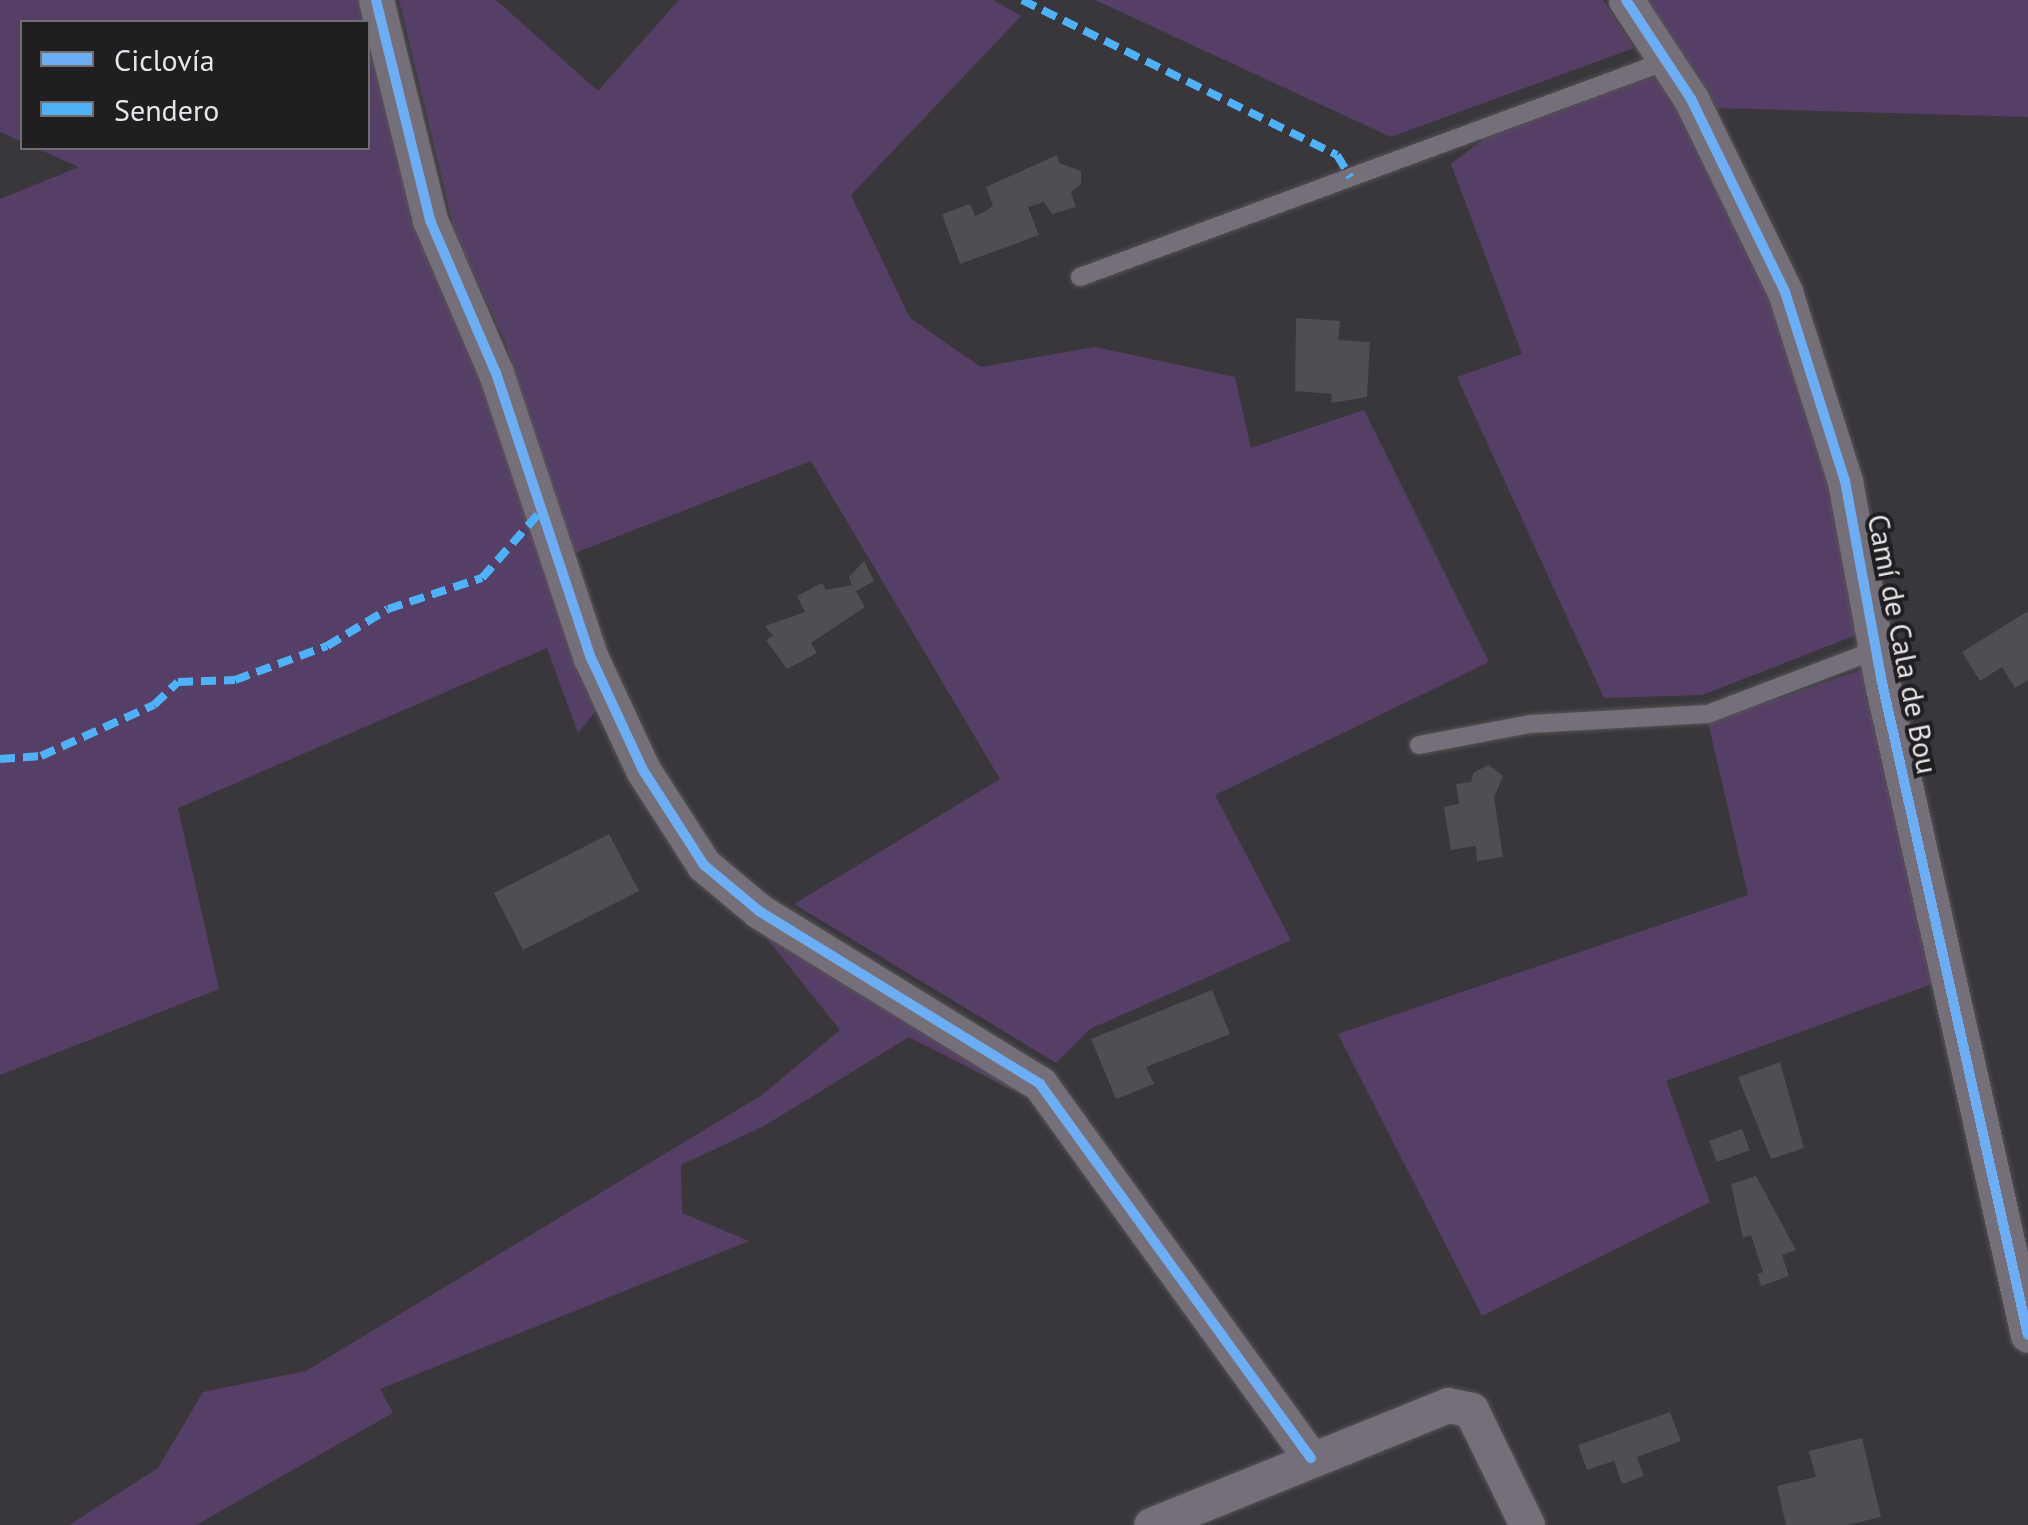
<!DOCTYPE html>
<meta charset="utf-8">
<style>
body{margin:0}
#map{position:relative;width:2028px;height:1525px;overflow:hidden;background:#39373b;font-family:"PT Sans",sans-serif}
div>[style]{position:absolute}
.green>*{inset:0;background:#563f66}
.building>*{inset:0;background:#504e52}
.roads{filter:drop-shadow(0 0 2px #555456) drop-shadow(0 0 2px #555456)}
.lane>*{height:18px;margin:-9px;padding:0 9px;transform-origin:9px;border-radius:9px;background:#746f78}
.street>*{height:35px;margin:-17.5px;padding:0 17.5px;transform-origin:17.5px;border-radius:17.5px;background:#746f78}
.quiet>*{height:8px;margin-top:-4px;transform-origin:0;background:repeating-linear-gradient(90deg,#4fb1f8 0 15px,transparent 0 23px)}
.cycleway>*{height:10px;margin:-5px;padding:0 5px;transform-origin:5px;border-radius:5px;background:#6dadf4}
span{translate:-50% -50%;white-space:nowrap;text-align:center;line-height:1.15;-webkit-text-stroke:8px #201e21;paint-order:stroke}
.street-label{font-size:30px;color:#e9e6ea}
.legend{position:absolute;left:20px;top:20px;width:350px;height:130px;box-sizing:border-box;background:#201e21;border:2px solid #706e71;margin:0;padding:12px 18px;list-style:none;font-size:30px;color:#e9e6ea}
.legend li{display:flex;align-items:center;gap:20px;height:50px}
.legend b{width:50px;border:2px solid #706e71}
</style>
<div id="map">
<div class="green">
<div style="clip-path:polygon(0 0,362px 0,366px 22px,22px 22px,22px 142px,0 132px)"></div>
<div style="clip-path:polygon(399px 0,496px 0,598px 91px,679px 0,993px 0,1021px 16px,851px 195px,910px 318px,981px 367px,1095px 347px,1235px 377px,1251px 448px,1364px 410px,1489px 662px,1215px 795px,1291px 940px,1090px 1029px,1056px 1063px,794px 904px,1000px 779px,811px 461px,570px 555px,505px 341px,456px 237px)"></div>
<div style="clip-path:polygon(1095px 0,1603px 0,1634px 48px,1391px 137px)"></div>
<div style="clip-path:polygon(1647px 0,2028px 0,2028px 117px,1717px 108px)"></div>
<div style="clip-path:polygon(368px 29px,598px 708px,578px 733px,547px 648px,178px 808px,219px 989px,0 1075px,0 199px,79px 167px,36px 148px,368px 148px)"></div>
<div style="clip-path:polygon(1650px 76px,1674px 92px,1771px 293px,1827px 473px,1859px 634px,1702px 695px,1604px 698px,1457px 377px,1522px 354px,1451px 164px,1494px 131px)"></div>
<div style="clip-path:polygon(1867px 668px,1932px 984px,1666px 1081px,1710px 1202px,1482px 1316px,1338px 1034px,1748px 895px,1708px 722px)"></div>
<div style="clip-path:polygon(757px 926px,1022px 1085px,1012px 1090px,909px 1037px,764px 1126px,681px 1165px,682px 1213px,749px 1241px,380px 1389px,393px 1413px,196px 1525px,69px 1525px,158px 1468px,203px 1392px,306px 1371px,762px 1095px,840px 1030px)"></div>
</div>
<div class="building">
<div style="clip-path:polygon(1057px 155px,1059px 163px,1081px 171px,1081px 184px,1071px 192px,1076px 207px,1052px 214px,1044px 202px,1028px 207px,1039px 235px,960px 264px,942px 214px,970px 204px,975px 216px,984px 212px,993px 206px,986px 187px)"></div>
<div style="clip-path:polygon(1296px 318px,1340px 321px,1338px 340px,1370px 342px,1367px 397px,1331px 403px,1332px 394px,1295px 391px)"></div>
<div style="clip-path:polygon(864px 561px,874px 581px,856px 591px,865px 607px,811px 643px,817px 653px,787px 669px,766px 640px,773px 636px,765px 626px,805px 612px,797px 596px,822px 583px,826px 590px,852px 585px,849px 577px)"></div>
<div style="clip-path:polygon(2028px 611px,2028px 680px,2015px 688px,2002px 667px,1980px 681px,1962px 652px)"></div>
<div style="clip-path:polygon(1489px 765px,1503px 776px,1494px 797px,1503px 857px,1477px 861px,1476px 846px,1451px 850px,1444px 807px,1459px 804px,1456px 784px,1471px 782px,1474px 772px)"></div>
<div style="clip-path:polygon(609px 834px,639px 891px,523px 950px,494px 893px)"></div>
<div style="clip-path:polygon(1212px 990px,1230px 1034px,1146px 1067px,1154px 1084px,1116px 1099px,1091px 1039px)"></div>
<div style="clip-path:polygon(1780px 1062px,1804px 1148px,1771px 1159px,1738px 1077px)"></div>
<div style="clip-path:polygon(1742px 1129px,1750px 1150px,1717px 1162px,1709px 1141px)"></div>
<div style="clip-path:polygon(1756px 1176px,1796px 1250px,1782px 1255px,1789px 1276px,1761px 1286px,1757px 1274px,1763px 1272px,1751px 1235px,1743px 1238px,1731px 1184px)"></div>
<div style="clip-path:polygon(1670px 1412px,1681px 1441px,1637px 1457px,1644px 1476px,1622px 1484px,1614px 1461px,1587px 1470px,1578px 1445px)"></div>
<div style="clip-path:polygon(1862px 1438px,1881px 1517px,1847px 1525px,1786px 1525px,1777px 1486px,1816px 1477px,1809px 1451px)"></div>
</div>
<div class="roads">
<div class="lane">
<div style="left:1080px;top:277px;width:625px;rotate:-20.23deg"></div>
<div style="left:1419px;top:745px;width:113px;rotate:-10.7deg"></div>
<div style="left:1530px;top:724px;width:178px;rotate:-3.2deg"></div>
<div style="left:1708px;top:714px;width:180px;rotate:-20.9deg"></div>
</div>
<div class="street">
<div style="left:376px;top:0;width:227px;rotate:76.2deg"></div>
<div style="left:430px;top:220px;width:167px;rotate:66.7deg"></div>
<div style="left:496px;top:373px;width:300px;rotate:71.6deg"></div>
<div style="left:591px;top:658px;width:123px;rotate:65.1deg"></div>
<div style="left:643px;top:770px;width:113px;rotate:57.3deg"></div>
<div style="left:704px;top:865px;width:72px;rotate:39.9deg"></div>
<div style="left:759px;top:911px;width:330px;rotate:31.6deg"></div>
<div style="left:1040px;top:1084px;width:462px;rotate:54.1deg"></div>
<div style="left:1626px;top:0;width:118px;rotate:56.7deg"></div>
<div style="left:1691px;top:99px;width:215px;rotate:64deg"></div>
<div style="left:1785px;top:292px;width:198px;rotate:72.4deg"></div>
<div style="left:1845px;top:481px;width:200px;rotate:79.6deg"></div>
<div style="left:1881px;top:678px;width:673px;rotate:77.39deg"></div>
<div style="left:1151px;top:1525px;width:320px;rotate:-22deg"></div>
<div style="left:1448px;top:1405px;width:24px;rotate:12deg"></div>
<div style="left:1471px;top:1410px;width:128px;rotate:64deg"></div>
</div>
</div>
<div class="quiet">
<div style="left:1022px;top:0;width:351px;rotate:26.2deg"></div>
<div style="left:1337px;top:155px;width:26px;rotate:59deg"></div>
<div style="left:0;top:759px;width:41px;rotate:-4.2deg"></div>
<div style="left:41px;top:756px;width:124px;rotate:-24.3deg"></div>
<div style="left:154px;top:705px;width:33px;rotate:-44deg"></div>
<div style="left:178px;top:682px;width:57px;rotate:-2deg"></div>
<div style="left:235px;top:680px;width:98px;rotate:-20.3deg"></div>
<div style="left:327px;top:646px;width:71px;rotate:-31.2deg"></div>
<div style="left:388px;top:609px;width:99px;rotate:-18.3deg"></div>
<div style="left:482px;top:578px;width:88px;rotate:-48.7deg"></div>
</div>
<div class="cycleway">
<div style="left:376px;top:0;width:227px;rotate:76.2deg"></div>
<div style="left:430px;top:220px;width:167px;rotate:66.7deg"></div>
<div style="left:496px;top:373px;width:300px;rotate:71.6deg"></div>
<div style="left:591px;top:658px;width:123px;rotate:65.1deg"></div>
<div style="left:643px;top:770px;width:113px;rotate:57.3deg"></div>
<div style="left:704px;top:865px;width:72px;rotate:39.9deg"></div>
<div style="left:759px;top:911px;width:330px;rotate:31.6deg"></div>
<div style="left:1040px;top:1084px;width:462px;rotate:54.1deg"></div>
<div style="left:1626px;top:0;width:118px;rotate:56.7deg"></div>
<div style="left:1691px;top:99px;width:215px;rotate:64deg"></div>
<div style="left:1785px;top:292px;width:198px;rotate:72.4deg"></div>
<div style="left:1845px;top:481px;width:200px;rotate:79.6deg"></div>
<div style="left:1881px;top:678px;width:673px;rotate:77.39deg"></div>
</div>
<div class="street-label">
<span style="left:1903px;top:644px;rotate:79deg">Camí de Cala de Bou</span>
</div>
<ul class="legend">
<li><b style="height:12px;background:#6dadf4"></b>Ciclovía</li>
<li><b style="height:12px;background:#4fb1f8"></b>Sendero</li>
</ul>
</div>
